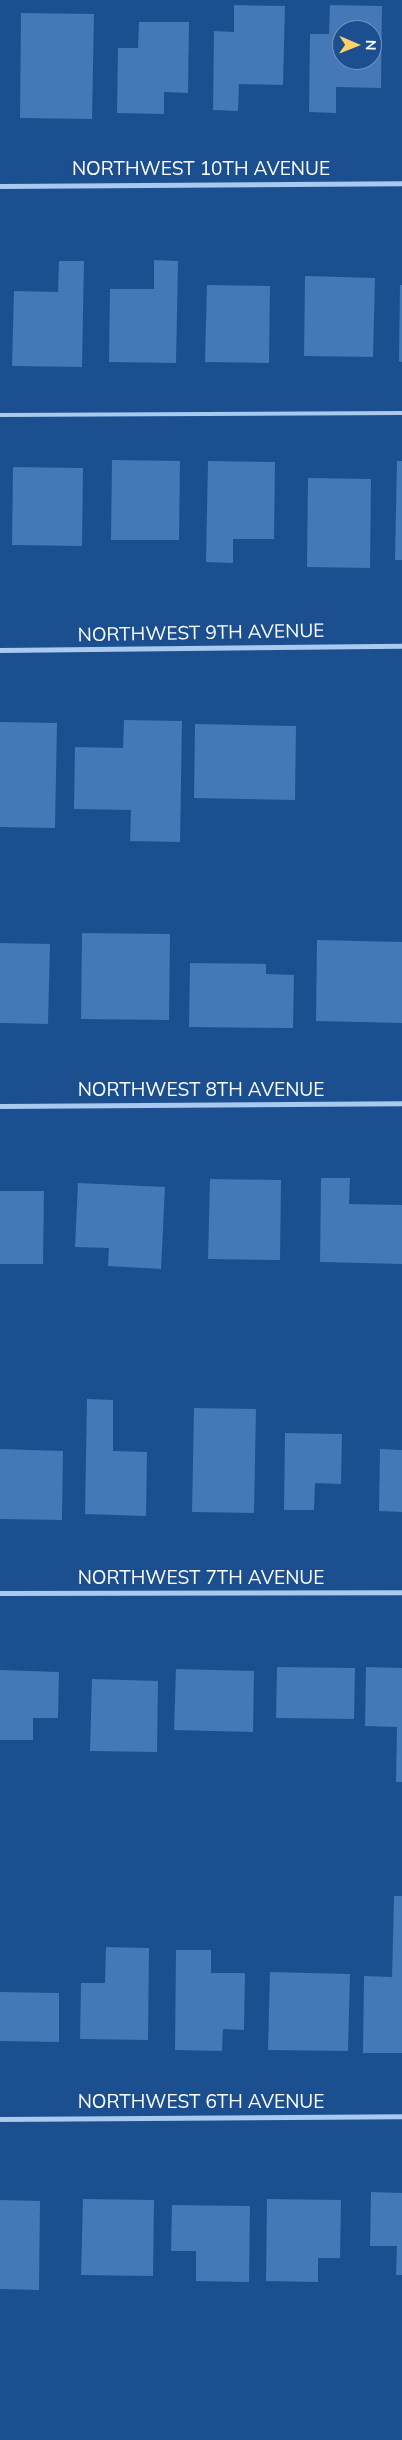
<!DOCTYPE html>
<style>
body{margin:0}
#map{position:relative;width:402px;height:2440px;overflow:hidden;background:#1b4f8f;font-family:Mulish,sans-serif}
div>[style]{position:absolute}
.building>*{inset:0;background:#4478b7}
.lane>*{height:4px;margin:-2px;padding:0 2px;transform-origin:2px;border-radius:2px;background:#a9c9ee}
.street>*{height:5px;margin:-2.5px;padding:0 2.5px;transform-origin:2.5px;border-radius:2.5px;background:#a9c9ee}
span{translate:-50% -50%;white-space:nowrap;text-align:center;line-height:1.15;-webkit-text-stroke:4px #1b4f8f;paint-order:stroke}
.street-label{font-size:19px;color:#fff}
.north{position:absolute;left:332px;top:20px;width:50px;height:50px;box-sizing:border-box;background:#1b4f8f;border:1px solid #7695bc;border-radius:50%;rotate:91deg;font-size:14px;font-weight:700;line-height:20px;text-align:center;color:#fff}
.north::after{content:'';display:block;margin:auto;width:18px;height:22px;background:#ffd166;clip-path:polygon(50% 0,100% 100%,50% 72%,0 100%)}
</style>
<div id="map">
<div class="building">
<div style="clip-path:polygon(234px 5px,285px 6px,283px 85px,239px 84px,238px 111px,213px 110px,214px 31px,234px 32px)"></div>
<div style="clip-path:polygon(evenodd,330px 5px,382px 6px,381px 88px,336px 87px,336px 113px,309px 112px,310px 34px,329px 34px,330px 5px,342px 30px,372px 30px,372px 60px,342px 60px,342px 30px)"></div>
<div style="clip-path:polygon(21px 13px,94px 14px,92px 119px,20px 118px)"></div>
<div style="clip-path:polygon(139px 22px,189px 22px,188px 93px,164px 92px,164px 114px,117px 113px,118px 48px,138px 48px)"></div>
<div style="clip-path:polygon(154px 260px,178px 261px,176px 363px,109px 362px,110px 289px,154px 289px)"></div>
<div style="clip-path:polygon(59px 261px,84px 261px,82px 367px,12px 366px,14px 291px,58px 292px)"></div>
<div style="clip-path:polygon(305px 276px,375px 278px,373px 357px,304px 356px)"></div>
<div style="clip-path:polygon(207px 285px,270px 286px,269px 363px,205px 362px)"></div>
<div style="clip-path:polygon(400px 285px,402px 285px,402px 362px,399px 361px)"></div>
<div style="clip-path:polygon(112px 460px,180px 461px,179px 540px,111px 540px)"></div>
<div style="clip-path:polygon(208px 461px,275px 462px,274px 539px,233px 539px,233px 563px,206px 562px)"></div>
<div style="clip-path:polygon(397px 461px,402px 461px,402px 560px,395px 560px)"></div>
<div style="clip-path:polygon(13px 467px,83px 468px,82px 546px,12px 545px)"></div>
<div style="clip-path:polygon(308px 478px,371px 479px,370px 568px,307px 567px)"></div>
<div style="clip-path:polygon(124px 720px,182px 721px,180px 842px,130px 841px,131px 810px,74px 809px,75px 747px,123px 748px)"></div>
<div style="clip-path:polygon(0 722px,57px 723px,55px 828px,0 827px)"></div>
<div style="clip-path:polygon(195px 724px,296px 726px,295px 800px,194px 798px)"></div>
<div style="clip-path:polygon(82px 933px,170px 934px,169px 1020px,81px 1019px)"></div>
<div style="clip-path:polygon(317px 940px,402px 942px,402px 1023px,316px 1021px)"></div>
<div style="clip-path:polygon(0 943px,50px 944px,48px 1024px,0 1023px)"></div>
<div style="clip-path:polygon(190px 963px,266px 964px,266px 974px,294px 975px,293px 1028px,189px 1027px)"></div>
<div style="clip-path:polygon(321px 1178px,350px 1178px,349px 1204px,402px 1205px,402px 1264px,320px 1262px)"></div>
<div style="clip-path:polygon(210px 1179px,281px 1180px,280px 1260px,208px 1259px)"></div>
<div style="clip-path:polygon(78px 1183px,165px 1187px,161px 1269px,108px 1266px,109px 1248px,75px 1247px)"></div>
<div style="clip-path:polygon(0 1191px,44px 1191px,43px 1264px,0 1264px)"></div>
<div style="clip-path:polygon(87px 1399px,113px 1400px,113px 1451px,147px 1452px,146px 1516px,85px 1514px)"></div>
<div style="clip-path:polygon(194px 1408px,256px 1409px,254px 1513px,192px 1512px)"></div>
<div style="clip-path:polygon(285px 1433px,342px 1434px,341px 1484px,315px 1483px,314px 1510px,284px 1510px)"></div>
<div style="clip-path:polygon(0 1449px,63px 1451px,62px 1520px,0 1519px)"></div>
<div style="clip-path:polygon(380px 1449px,402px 1450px,402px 1512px,379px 1511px)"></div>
<div style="clip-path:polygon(277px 1667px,355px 1668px,354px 1719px,276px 1718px)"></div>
<div style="clip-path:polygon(366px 1667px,402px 1668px,402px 1782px,396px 1782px,397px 1727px,365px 1726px)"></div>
<div style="clip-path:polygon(176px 1669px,254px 1671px,253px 1732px,174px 1730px)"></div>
<div style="clip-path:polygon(0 1670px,59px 1672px,58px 1718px,33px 1718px,33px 1740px,0 1740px)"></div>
<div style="clip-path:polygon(92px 1679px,158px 1681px,157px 1752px,90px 1751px)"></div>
<div style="clip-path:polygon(394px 1896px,402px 1896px,402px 2053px,363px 2053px,364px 1976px,392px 1977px)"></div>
<div style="clip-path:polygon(106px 1947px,149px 1948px,148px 2040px,80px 2039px,81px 1983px,105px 1983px)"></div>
<div style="clip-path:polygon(176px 1950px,211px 1950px,211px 1973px,245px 1973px,244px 2030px,223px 2029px,222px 2051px,175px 2050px)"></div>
<div style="clip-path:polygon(270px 1972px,350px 1974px,348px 2051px,268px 2050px)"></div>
<div style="clip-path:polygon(0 1992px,59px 1993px,59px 2042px,0 2041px)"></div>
<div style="clip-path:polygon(371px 2192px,402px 2193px,402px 2275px,396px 2275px,397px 2246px,370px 2246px)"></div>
<div style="clip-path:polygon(83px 2199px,154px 2200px,153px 2276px,81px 2275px)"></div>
<div style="clip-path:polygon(267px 2199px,341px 2200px,340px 2258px,318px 2258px,318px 2282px,266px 2281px)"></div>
<div style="clip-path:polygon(0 2200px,40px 2201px,39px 2290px,0 2289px)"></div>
<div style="clip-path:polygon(172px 2205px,250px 2206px,249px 2282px,196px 2281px,196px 2251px,171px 2251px)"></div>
</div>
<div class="lane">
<div style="left:0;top:415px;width:402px;rotate:-0.3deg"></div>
</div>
<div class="street">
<div style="left:0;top:186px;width:402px;rotate:-0.4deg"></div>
<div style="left:0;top:650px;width:402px;rotate:-0.6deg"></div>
<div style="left:0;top:1106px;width:402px;rotate:-0.4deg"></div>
<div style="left:0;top:1593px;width:402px;rotate:-0.1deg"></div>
<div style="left:0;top:2119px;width:402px;rotate:-0.4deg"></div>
</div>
<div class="street-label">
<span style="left:201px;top:169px">NORTHWEST 10TH AVENUE</span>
<span style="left:201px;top:633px;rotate:-1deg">NORTHWEST 9TH AVENUE</span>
<span style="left:201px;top:1090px">NORTHWEST 8TH AVENUE</span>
<span style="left:201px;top:1578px">NORTHWEST 7TH AVENUE</span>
<span style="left:201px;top:2102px">NORTHWEST 6TH AVENUE</span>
</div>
<div class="north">N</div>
</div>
